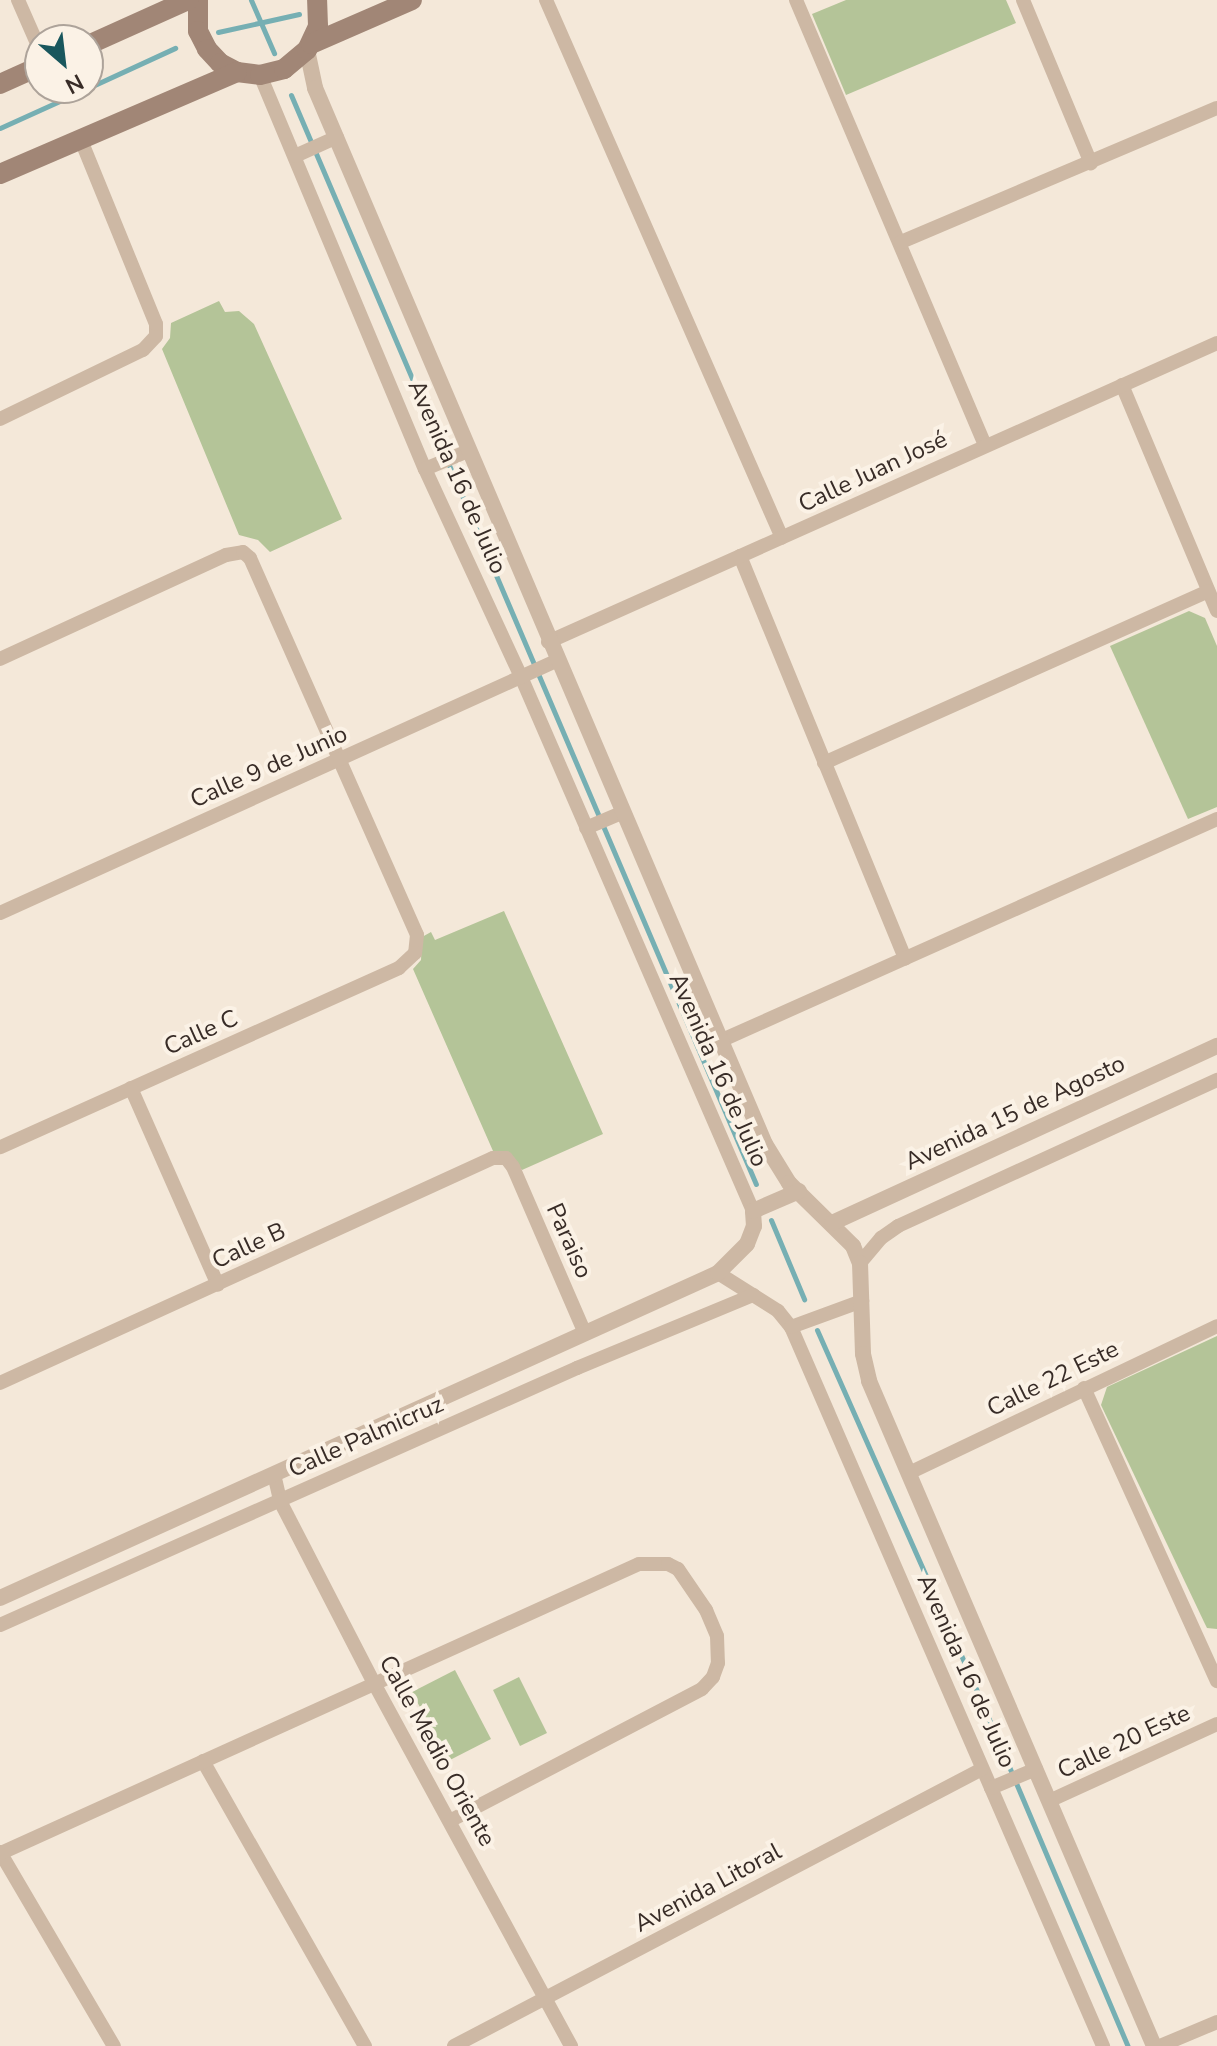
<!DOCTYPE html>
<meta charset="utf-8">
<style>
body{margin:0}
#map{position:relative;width:1217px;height:2046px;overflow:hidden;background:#f4e8d9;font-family:"Nunito Sans",sans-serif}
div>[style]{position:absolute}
.green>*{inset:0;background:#b4c498}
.stream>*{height:5px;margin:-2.5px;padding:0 2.5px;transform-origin:2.5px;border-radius:2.5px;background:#76afb3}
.minor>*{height:14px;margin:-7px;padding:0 7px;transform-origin:7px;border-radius:7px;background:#cdb8a4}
.tertiary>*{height:16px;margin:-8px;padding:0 8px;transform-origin:8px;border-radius:8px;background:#cdb8a4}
.secondary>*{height:20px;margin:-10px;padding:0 10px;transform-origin:10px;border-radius:10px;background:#a18676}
span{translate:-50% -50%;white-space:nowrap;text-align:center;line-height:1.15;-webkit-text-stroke:8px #fbf2e6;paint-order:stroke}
.street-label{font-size:24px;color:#382c27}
.north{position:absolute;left:24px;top:24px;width:80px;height:80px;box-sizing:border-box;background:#fbf2e6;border:2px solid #ada39a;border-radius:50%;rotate:152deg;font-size:22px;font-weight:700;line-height:32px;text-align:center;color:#382c27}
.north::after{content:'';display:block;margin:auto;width:28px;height:36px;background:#19575d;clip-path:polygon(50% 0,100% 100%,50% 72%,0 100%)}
</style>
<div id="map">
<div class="green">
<div style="clip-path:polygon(846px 0,1006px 0,1016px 23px,846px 95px,812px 14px)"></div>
<div style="clip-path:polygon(219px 301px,225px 312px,239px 311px,254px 324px,342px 519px,270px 552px,258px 540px,239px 535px,162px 349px,170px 338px,171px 323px)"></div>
<div style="clip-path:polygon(1189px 611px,1205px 618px,1217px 646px,1217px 807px,1188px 819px,1110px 646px)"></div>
<div style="clip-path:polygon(504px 911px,603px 1134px,522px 1170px,505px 1151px,493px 1151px,413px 969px,421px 960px,422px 937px,431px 932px,435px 940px)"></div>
<div style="clip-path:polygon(1217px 1336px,1217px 1629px,1207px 1628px,1205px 1624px,1101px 1405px,1107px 1387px)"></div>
<div style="clip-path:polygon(455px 1670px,491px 1739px,448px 1761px,412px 1692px)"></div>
<div style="clip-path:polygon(519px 1677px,547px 1733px,520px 1746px,493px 1690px)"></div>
</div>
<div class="stream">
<div style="left:251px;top:0;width:58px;rotate:66.5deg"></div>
<div style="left:218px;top:32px;width:83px;rotate:-12.5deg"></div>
<div style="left:88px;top:88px;width:96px;rotate:-24.7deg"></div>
<div style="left:291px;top:95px;width:1184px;rotate:66.88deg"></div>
<div style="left:0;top:128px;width:97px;rotate:-24.4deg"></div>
<div style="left:771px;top:1220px;width:86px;rotate:67.3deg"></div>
<div style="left:817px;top:1330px;width:387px;rotate:66.1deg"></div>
<div style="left:974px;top:1684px;width:393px;rotate:67deg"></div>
</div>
<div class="minor">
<div style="left:18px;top:0;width:55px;rotate:66.3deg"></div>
<div style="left:546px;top:0;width:587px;rotate:66.31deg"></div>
<div style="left:796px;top:0;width:483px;rotate:67deg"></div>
<div style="left:1023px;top:0;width:177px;rotate:67.4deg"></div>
<div style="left:260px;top:75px;width:427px;rotate:67.3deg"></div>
<div style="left:425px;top:469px;width:231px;rotate:65.2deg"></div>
<div style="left:522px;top:679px;width:580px;rotate:66.53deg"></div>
<div style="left:295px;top:156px;width:46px;rotate:-24.3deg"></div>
<div style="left:901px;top:242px;width:343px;rotate:-23deg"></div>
<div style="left:1122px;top:385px;width:245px;rotate:67.2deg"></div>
<div style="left:0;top:419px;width:159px;rotate:-25.8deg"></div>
<div style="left:143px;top:350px;width:19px;rotate:-47deg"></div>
<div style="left:156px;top:336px;width:12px;rotate:-90deg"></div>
<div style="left:156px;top:324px;width:201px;rotate:-112.2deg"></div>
<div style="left:425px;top:469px;width:47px;rotate:-22.7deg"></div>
<div style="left:740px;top:556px;width:435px;rotate:67.7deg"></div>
<div style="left:548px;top:642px;width:733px;rotate:-24.08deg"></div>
<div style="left:0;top:659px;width:249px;rotate:-24.7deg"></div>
<div style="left:226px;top:555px;width:17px;rotate:-10deg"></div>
<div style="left:243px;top:552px;width:9px;rotate:41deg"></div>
<div style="left:250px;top:558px;width:412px;rotate:66.1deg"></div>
<div style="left:417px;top:935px;width:18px;rotate:96deg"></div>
<div style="left:415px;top:953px;width:22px;rotate:137deg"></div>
<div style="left:399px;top:968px;width:437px;rotate:155.8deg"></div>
<div style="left:824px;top:763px;width:421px;rotate:-24.1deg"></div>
<div style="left:586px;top:828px;width:39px;rotate:-23deg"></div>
<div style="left:0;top:913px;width:610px;rotate:-24.38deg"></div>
<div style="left:720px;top:1041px;width:544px;rotate:-24.07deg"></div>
<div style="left:131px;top:1088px;width:215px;rotate:66.2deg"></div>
<div style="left:860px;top:1263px;width:33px;rotate:-50deg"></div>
<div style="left:881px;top:1238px;width:21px;rotate:-35deg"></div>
<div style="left:898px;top:1226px;width:351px;rotate:-24.6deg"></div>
<div style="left:718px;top:1273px;width:71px;rotate:32.3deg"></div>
<div style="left:778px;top:1311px;width:21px;rotate:51deg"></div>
<div style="left:791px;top:1327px;width:784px;rotate:66.54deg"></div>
<div style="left:791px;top:1327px;width:76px;rotate:-20.1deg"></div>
<div style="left:0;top:1383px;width:542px;rotate:-24.53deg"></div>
<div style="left:493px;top:1158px;width:13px"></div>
<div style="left:506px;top:1158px;width:11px;rotate:52deg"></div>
<div style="left:513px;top:1167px;width:181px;rotate:66.6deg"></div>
<div style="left:1084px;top:1388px;width:322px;rotate:65.6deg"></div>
<div style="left:909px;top:1473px;width:341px;rotate:-25.5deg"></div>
<div style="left:274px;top:1474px;width:28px;rotate:77deg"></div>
<div style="left:280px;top:1501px;width:207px;rotate:62.7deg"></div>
<div style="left:375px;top:1685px;width:411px;rotate:61.5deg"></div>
<div style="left:0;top:1625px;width:632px;rotate:-24.01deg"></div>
<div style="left:577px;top:1368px;width:191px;rotate:-22.5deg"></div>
<div style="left:203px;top:1761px;width:328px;rotate:60.4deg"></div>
<div style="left:991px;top:1788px;width:49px;rotate:-22.9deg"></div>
<div style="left:1049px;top:1801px;width:185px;rotate:-24.6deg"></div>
<div style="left:0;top:1852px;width:225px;rotate:59.6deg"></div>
<div style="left:1px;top:1853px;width:700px;rotate:-24.37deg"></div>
<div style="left:639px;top:1564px;width:29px"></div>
<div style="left:668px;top:1564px;width:11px;rotate:27deg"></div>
<div style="left:678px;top:1569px;width:50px;rotate:55.7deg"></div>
<div style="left:706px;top:1610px;width:28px;rotate:67deg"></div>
<div style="left:717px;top:1636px;width:27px;rotate:88deg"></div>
<div style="left:718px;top:1663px;width:15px;rotate:110deg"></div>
<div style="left:713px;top:1677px;width:16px;rotate:133deg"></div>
<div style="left:702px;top:1689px;width:283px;rotate:152.4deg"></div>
<div style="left:454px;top:2046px;width:596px;rotate:-27.68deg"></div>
<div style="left:1160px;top:2046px;width:62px;rotate:-22.8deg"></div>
</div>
<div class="tertiary">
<div style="left:307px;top:50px;width:39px;rotate:78deg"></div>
<div style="left:315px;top:88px;width:1148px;rotate:66.92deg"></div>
<div style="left:765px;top:1144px;width:46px;rotate:58.4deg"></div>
<div style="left:789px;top:1183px;width:90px;rotate:44.5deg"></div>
<div style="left:853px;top:1246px;width:18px;rotate:68deg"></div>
<div style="left:860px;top:1263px;width:91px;rotate:88.1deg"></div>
<div style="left:863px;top:1354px;width:28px;rotate:77deg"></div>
<div style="left:869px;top:1381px;width:723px;rotate:66.8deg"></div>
<div style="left:832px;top:1223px;width:424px;rotate:-24.7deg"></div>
<div style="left:0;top:1598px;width:788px;rotate:-24.35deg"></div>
<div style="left:718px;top:1273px;width:41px;rotate:-45deg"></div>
<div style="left:747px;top:1244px;width:19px;rotate:-69deg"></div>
<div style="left:754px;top:1226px;width:15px;rotate:-94deg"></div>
<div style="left:753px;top:1211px;width:50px;rotate:-23.5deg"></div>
</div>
<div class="secondary">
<div style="left:198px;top:0;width:31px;rotate:90deg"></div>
<div style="left:198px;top:31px;width:20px;rotate:63deg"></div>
<div style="left:207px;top:49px;width:19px;rotate:47deg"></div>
<div style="left:220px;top:63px;width:19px;rotate:28deg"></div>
<div style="left:237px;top:72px;width:23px;rotate:7deg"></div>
<div style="left:260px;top:75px;width:25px;rotate:-14deg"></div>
<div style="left:284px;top:69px;width:30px;rotate:-40deg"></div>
<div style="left:307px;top:50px;width:26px;rotate:-65deg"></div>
<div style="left:318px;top:26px;width:26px;rotate:-92deg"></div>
<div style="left:311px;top:44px;width:110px;rotate:-23.5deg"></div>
<div style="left:88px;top:45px;width:110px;rotate:-24.2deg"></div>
<div style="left:0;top:84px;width:44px;rotate:-24.2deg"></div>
<div style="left:0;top:174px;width:258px;rotate:-23.3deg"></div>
</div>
<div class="street-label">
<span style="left:873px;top:472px;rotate:-25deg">Calle Juan José</span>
<span style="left:457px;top:477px;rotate:66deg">Avenida 16 de Julio</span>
<span style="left:269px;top:767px;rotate:-24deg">Calle 9 de Junio</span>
<span style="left:201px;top:1033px;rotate:-24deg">Calle C</span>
<span style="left:718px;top:1070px;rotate:66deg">Avenida 16 de Julio</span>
<span style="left:1015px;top:1113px;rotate:-25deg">Avenida 15 de Agosto</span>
<span style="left:569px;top:1241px;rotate:66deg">Paraiso</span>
<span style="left:249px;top:1246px;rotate:-25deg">Calle B</span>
<span style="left:1053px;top:1379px;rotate:-26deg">Calle 22 Este</span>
<span style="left:366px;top:1437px;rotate:-24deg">Calle Palmicruz</span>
<span style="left:966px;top:1671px;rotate:66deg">Avenida 16 de Julio</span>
<span style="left:1124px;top:1742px;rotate:-25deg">Calle 20 Este</span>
<span style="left:437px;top:1751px;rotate:61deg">Calle Medio Oriente</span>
<span style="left:708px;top:1888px;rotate:-28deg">Avenida Litoral</span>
</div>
<div class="north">N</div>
</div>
